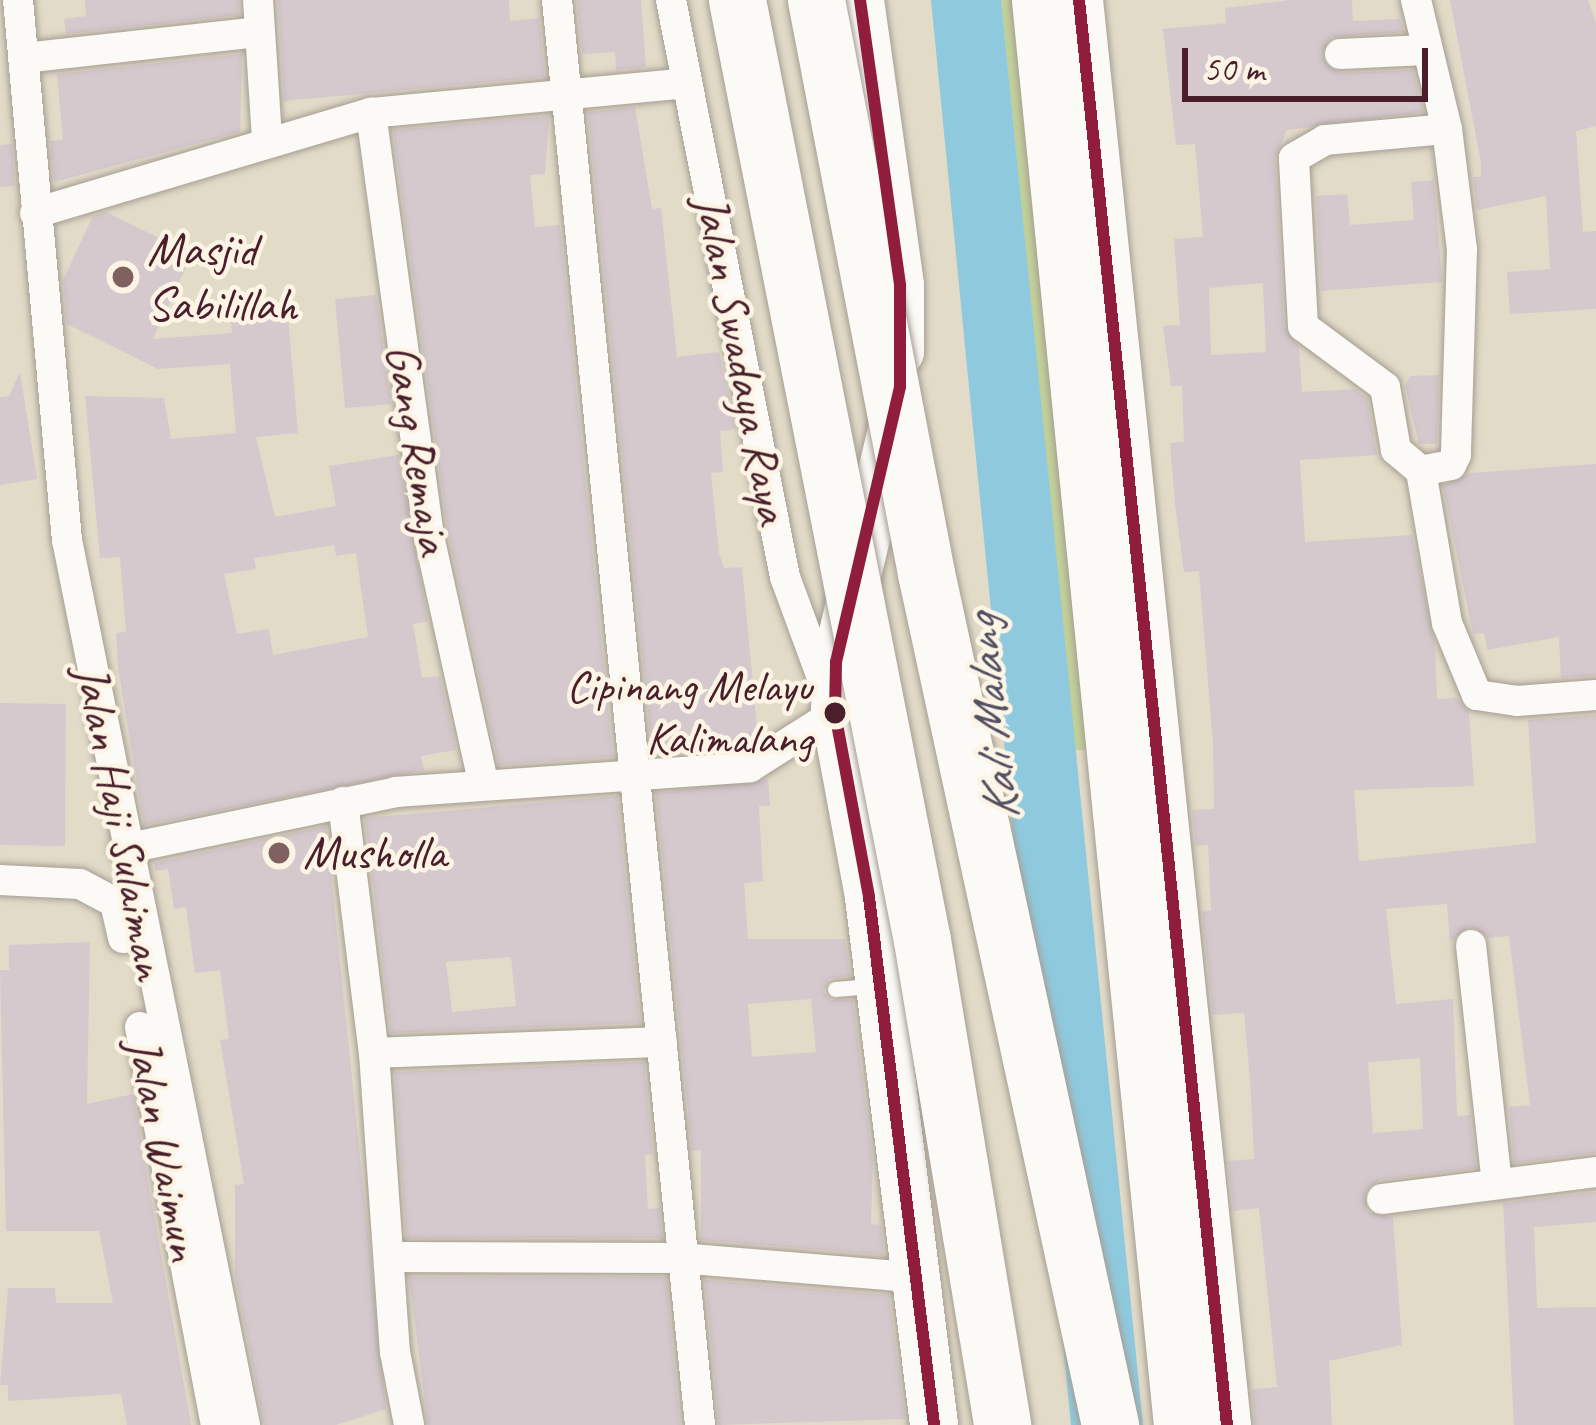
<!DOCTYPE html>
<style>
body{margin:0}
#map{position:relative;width:1596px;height:1425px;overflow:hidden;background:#e2dbc8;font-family:Caveat,sans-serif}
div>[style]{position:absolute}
.green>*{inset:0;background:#c2d199}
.water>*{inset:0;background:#8fc9de}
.building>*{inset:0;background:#d5c9ce}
.roads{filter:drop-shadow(0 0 3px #a79e94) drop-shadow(0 0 3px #a79e94)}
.service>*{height:15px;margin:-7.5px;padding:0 7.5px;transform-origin:7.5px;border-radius:7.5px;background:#fbfaf7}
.minor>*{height:30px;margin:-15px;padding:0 15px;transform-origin:15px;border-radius:15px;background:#fbfaf7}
.primary>*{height:48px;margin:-24px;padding:0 24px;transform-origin:24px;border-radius:24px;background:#fbfaf7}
.motorway>*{height:57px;margin:-28.5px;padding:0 28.5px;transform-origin:28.5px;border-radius:28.5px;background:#fbfaf7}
.bridges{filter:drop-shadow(0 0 3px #a79e94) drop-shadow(0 0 3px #a79e94)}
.motorway-bridge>*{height:57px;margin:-28.5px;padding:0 28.5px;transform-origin:28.5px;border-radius:28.5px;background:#fbfaf7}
.bus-1>*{height:12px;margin:-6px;padding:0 6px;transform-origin:6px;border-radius:6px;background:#901d3c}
.dots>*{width:33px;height:33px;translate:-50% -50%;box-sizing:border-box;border:6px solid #fcf5e5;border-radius:50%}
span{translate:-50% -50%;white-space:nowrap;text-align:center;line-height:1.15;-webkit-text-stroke:9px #fcf5e5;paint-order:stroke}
.bus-label{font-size:45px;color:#4a1f2b}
.right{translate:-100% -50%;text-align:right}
.poi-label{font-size:48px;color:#4a1f2b}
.left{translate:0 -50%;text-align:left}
.street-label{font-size:48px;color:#4a1f2b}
.water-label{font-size:51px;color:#545064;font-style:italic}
.scale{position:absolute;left:1182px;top:48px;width:246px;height:54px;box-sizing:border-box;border:6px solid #4a1f2b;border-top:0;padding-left:15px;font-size:36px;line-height:42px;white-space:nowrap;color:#4a1f2b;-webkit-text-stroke:9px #fcf5e5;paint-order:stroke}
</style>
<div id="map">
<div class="green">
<div style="clip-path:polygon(1001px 0,1041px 0,1114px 749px,1075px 750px)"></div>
</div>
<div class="water">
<div style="clip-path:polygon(931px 0,1001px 0,1143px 1425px,1071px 1425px)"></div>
</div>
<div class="building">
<div style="clip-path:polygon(85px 0,239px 0,239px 15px,66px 34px,64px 19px,86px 16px)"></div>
<div style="clip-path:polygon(278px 0,509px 0,510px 21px,539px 18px,545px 77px,284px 101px)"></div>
<div style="clip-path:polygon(577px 0,641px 0,646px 67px,616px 70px,615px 52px,582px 54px)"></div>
<div style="clip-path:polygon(evenodd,1290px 0,1352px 0,1353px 21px,1400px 19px,1404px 32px,1331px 37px,1321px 56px,1340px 73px,1413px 70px,1423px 112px,1287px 130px,1275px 159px,1284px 327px,1299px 347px,1302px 392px,1355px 389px,1367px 398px,1377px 455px,1300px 460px,1305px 542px,1412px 535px,1435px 646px,1437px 699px,1457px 698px,1469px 712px,1474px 786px,1354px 790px,1359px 861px,1536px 843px,1528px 720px,1596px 715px,1596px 1153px,1514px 1163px,1509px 1107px,1530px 1105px,1509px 936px,1489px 938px,1470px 926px,1450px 942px,1447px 904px,1386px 909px,1396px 1004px,1453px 999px,1457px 1116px,1470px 1115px,1476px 1168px,1380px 1180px,1365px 1190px,1367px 1212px,1393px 1217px,1402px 1345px,1329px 1361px,1332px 1425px,1255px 1425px,1252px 1389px,1277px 1387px,1259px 1208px,1233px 1211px,1228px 1161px,1254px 1159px,1250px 1079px,1244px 1013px,1213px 1015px,1202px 912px,1211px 910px,1208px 845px,1196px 846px,1192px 810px,1214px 809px,1213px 744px,1199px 571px,1184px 572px,1175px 504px,1170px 443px,1184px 442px,1182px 386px,1171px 386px,1163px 326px,1180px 325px,1174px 239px,1203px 237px,1195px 144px,1176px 145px,1163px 29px,1226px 23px,1225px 8px,1290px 0,1263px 283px,1266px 352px,1211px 355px,1209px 288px,1263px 283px,1290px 0,1420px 1058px,1423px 1129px,1373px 1133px,1368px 1062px,1420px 1058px)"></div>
<div style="clip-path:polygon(1450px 0,1588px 0,1596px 23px,1596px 126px,1576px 131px,1583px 232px,1596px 231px,1596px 309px,1510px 314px,1507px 272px,1550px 269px,1546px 196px,1477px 210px,1473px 177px,1481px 177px,1481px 163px)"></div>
<div style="clip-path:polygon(242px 54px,240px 132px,54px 182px,50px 141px,63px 140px,57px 74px)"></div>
<div style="clip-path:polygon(635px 107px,652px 209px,661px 208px,677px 357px,719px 352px,736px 429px,720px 431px,723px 472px,711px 473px,719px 553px,724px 568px,742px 567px,758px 739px,744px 748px,652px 754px,588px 112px)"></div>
<div style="clip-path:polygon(549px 116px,545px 174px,530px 175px,535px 227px,560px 225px,613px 757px,499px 765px,448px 533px,393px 130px)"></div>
<div style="clip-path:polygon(12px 144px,15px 186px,0 187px,0 145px)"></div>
<div style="clip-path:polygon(1434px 180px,1442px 282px,1321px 291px,1316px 196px,1347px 194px,1350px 225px,1414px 220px,1411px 182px)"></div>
<div style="clip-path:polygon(evenodd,106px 212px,192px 254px,153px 339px,232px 333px,230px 311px,287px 306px,298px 433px,256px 437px,275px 517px,336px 506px,329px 466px,398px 455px,428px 621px,413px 624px,422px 678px,440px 676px,456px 750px,421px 756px,424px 770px,144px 825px,118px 667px,116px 633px,126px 632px,120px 557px,100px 558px,85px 396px,164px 398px,171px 439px,236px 433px,230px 364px,158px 369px,67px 324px,63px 280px,93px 216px,106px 212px,334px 545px,336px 556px,356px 553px,368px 637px,273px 655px,269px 629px,237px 634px,224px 574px,256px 569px,254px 558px,334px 545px)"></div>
<div style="clip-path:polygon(376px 295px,391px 404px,345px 408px,335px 299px)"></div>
<div style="clip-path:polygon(20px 372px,37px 479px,0 485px,0 397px,9px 396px)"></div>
<div style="clip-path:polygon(1439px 375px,1437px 444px,1419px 444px,1405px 386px,1410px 376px)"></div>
<div style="clip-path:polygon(1596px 464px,1596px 676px,1561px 678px,1559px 637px,1487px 650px,1484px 633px,1473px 634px,1443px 486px,1469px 473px)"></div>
<div style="clip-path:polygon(0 703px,66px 704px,65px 846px,0 845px)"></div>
<div style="clip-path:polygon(evenodd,768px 779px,770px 806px,759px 806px,763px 881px,744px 883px,748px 939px,845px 939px,850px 976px,829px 979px,823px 991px,831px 1000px,853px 1000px,873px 1161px,871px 1224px,881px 1225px,884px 1255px,701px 1240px,701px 1150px,692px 1151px,656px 793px,768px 779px,811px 999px,816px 1052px,752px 1057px,748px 1004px,811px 999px)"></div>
<div style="clip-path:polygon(evenodd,617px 796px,640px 1023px,391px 1033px,365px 818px,617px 796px,511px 957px,516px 1006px,452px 1012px,446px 962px,511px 957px)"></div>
<div style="clip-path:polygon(326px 826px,386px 1409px,336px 1425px,264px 1425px,235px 1275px,235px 1185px,244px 1184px,220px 1040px,229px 1039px,220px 970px,195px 973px,186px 907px,174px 909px,168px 869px,155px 871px,154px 863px)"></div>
<div style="clip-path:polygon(90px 942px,87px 1104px,133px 1094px,191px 1425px,127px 1425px,121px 1394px,8px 1401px,8px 1385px,0 1385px,8px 1288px,55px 1288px,56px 1303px,113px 1303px,99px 1231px,6px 1231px,0 970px,9px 970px,9px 945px)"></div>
<div style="clip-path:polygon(644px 1062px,653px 1154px,645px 1155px,648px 1209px,659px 1208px,662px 1238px,406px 1238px,395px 1072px)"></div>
<div style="clip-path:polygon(1596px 1192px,1596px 1222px,1534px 1227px,1537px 1308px,1596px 1307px,1596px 1425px,1514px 1425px,1503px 1203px)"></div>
<div style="clip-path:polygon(409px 1277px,666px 1277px,680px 1425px,428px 1425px)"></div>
<div style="clip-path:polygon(705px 1280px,889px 1295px,905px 1419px,719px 1425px)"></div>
</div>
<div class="roads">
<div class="service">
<div style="left:835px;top:989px;width:36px;rotate:-5deg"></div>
</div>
<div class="minor">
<div style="left:18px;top:0;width:542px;rotate:84.82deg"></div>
<div style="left:67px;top:540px;width:903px;rotate:78.63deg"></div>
<div style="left:258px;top:0;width:139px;rotate:86.3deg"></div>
<div style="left:557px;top:0;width:1432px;rotate:84.27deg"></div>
<div style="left:1416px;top:0;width:133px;rotate:76.5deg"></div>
<div style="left:1447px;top:129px;width:121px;rotate:82.9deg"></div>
<div style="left:1462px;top:249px;width:206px;rotate:91.7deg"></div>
<div style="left:1456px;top:455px;width:11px;rotate:117deg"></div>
<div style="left:1451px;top:465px;width:31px;rotate:169deg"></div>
<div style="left:1421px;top:471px;width:154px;rotate:80.3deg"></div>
<div style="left:1447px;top:623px;width:78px;rotate:67.4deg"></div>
<div style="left:1477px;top:695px;width:40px;rotate:8.5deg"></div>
<div style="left:1517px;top:701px;width:79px;rotate:-4.3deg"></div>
<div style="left:1340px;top:54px;width:86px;rotate:-2.7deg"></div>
<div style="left:24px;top:58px;width:236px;rotate:-6.3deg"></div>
<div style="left:371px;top:113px;width:427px;rotate:82.2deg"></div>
<div style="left:429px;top:536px;width:252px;rotate:77.6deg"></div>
<div style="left:35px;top:213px;width:351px;rotate:-16.6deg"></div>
<div style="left:371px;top:113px;width:316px;rotate:-5.4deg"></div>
<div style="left:1421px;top:471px;width:33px;rotate:-140deg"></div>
<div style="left:1396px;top:450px;width:64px;rotate:-99.9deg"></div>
<div style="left:1385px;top:387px;width:102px;rotate:-143.4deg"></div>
<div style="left:1303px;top:326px;width:168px;rotate:-93.1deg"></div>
<div style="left:1294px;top:158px;width:36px;rotate:-30deg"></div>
<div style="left:1325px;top:140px;width:122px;rotate:-5.2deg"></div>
<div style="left:343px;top:802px;width:253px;rotate:83deg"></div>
<div style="left:374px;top:1053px;width:300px;rotate:86deg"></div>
<div style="left:395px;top:1352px;width:74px;rotate:79.1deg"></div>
<div style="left:124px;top:849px;width:278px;rotate:-11.8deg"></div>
<div style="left:396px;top:792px;width:355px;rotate:-4deg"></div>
<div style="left:750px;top:767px;width:101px;rotate:-32.4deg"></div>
<div style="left:835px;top:713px;width:145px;rotate:-110.2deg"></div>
<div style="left:785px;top:577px;width:588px;rotate:-101.18deg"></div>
<div style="left:0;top:880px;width:80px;rotate:2.9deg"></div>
<div style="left:80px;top:884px;width:40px;rotate:28deg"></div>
<div style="left:115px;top:903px;width:36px;rotate:77deg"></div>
<div style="left:1471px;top:945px;width:239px;rotate:83.8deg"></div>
<div style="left:140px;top:1027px;width:405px;rotate:79.2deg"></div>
<div style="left:374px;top:1053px;width:288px;rotate:-2.2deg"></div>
<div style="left:1382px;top:1199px;width:216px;rotate:-7.2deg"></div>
<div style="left:390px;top:1257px;width:289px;rotate:0.2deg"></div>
<div style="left:679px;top:1258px;width:243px;rotate:4.7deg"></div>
</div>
<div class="primary">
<div style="left:860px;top:0;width:288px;rotate:82deg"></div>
<div style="left:900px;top:285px;width:67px;rotate:90deg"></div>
<div style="left:1079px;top:0;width:1433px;rotate:84.07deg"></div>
<div style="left:894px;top:422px;width:247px;rotate:103.6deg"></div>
<div style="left:836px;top:662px;width:51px;rotate:91.1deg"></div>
<div style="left:835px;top:713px;width:187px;rotate:79.5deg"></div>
<div style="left:869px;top:897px;width:532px;rotate:82.98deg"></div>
</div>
<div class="motorway">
<div style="left:1040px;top:0;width:1432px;rotate:84.31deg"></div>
</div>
</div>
<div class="bridges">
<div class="motorway-bridge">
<div style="left:737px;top:0;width:958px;rotate:78.87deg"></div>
<div style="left:922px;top:940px;width:492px;rotate:80.6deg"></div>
<div style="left:816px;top:0;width:583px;rotate:79.13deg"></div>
<div style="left:926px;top:573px;width:872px;rotate:77.81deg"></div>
</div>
</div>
<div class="bus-1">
<div style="left:860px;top:0;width:288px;rotate:82deg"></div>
<div style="left:900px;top:285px;width:102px;rotate:90deg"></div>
<div style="left:900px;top:387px;width:282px;rotate:103.1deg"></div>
<div style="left:836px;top:662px;width:51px;rotate:91.1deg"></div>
<div style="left:835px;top:713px;width:187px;rotate:79.5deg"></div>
<div style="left:869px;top:897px;width:532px;rotate:82.98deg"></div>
<div style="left:1079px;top:0;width:1433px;rotate:84.07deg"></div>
</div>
<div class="dots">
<div style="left:123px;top:277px;background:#7f6162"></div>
<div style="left:835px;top:713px;background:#4a1f2b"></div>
<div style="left:279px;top:853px;background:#7f6162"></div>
</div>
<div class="bus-label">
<span class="right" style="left:812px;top:713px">Cipinang Melayu<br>Kalimalang</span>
</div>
<div class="poi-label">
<span class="left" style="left:147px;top:277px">Masjid<br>Sabilillah</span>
<span class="left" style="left:303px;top:853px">Musholla</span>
</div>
<div class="street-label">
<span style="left:742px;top:359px;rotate:79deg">Jalan Swadaya Raya</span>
<span style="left:418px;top:449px;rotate:81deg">Gang Remaja</span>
<span style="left:121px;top:822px;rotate:79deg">Jalan Haji Sulaiman</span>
<span style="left:164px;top:1149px;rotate:79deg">Jalan Waimun</span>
</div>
<div class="water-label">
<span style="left:991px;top:718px;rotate:-96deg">Kali Malang</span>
</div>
<div class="scale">50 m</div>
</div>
